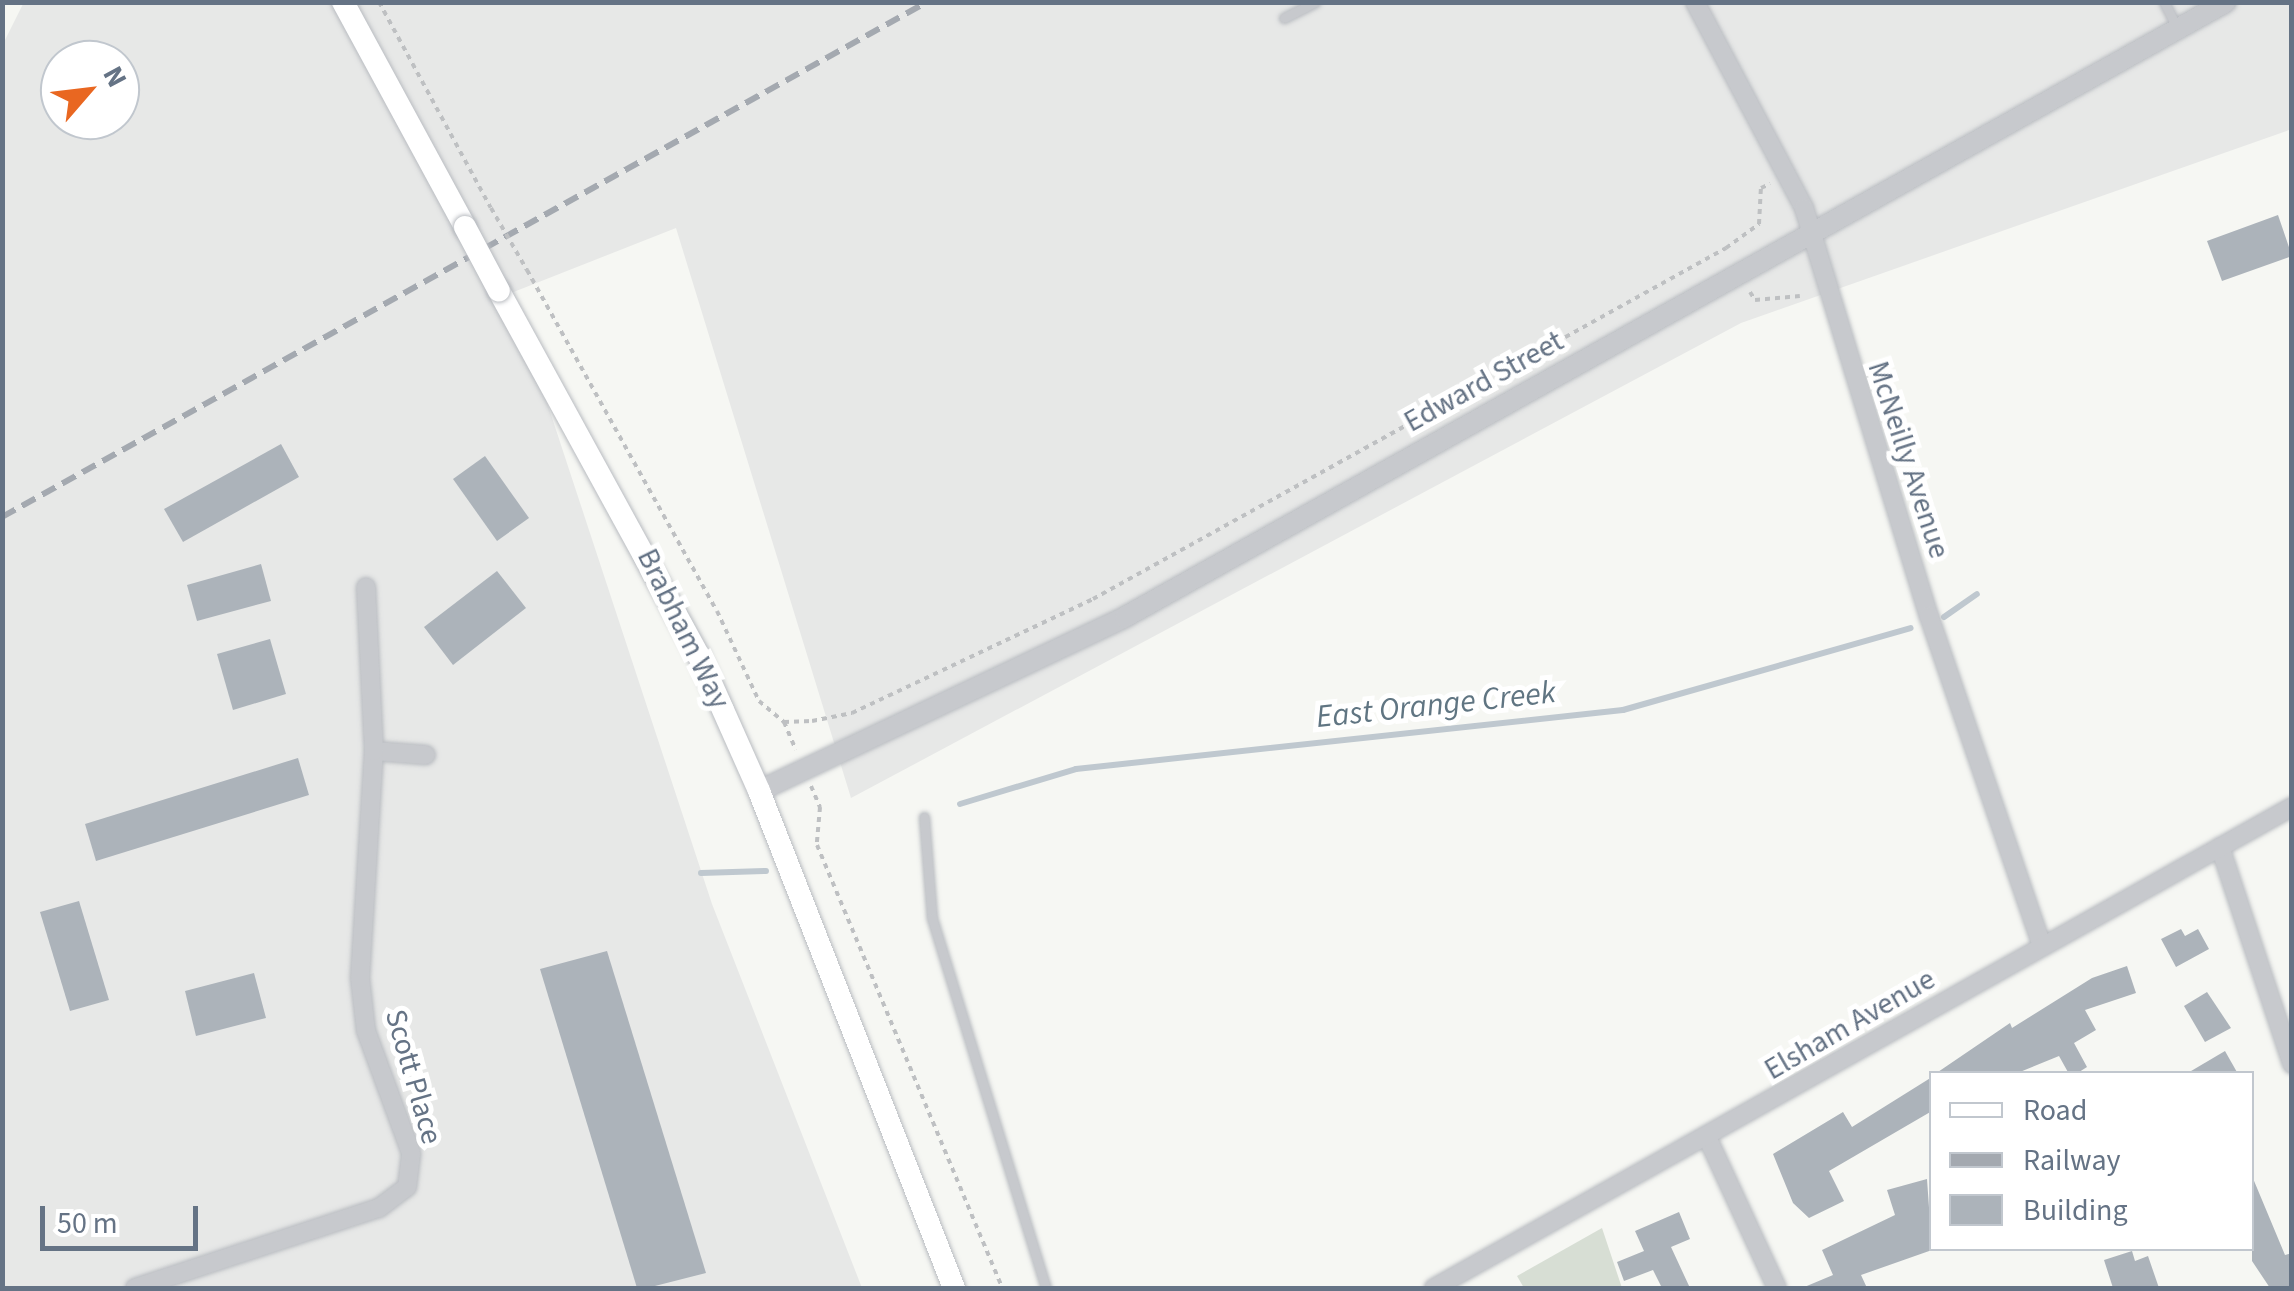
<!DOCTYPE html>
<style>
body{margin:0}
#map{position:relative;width:2294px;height:1291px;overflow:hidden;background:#f6f7f3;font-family:"Source Sans 3",sans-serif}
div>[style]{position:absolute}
.built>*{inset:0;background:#e7e8e7}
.green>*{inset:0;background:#d7ded4}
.stream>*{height:6px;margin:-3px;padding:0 3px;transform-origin:3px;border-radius:3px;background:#bfc8cf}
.building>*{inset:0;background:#acb3ba}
.path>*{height:4px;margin-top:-2px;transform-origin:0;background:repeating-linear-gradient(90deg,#bec0c2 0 5px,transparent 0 10px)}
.roads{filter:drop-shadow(0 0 2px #b9bcc1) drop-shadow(0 0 2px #b9bcc1)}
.service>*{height:9px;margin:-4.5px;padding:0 4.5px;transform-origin:4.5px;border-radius:4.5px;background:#c7c9cd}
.minor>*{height:18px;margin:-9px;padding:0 9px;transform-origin:9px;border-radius:9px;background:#c7c9cd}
.tertiary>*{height:20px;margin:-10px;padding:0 10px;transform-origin:10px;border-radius:10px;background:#c7c9cd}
.secondary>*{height:22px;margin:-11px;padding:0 11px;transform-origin:11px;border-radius:11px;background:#fff}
.rail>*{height:6px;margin-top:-3px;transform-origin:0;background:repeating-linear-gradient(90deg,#a4a9b0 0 15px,transparent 0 23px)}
.path-bridge>*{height:4px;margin-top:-2px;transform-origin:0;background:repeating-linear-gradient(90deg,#bec0c2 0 5px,transparent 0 10px)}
.bridges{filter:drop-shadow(0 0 2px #b9bcc1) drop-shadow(0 0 2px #b9bcc1)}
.secondary-bridge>*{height:22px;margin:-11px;padding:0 11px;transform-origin:11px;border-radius:11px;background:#fff}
span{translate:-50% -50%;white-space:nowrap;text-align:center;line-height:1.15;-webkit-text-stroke:10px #fff;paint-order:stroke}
.street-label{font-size:30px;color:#657385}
.water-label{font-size:32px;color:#607582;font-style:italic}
.frame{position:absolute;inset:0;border:5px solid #657385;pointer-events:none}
.legend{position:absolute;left:1929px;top:1071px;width:325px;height:180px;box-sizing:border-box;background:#fff;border:2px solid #c1c7ce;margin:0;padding:12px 18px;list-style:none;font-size:30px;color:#657385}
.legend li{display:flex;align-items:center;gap:20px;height:50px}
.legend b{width:50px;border:2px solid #c1c7ce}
.north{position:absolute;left:40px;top:40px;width:100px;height:100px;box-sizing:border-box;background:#fff;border:2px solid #c1c7ce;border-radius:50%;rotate:62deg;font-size:28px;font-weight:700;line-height:40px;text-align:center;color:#657385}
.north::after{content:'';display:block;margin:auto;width:35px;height:45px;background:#e96721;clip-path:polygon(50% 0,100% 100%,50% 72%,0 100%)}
.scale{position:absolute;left:40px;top:1206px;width:158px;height:45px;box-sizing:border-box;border:5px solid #657385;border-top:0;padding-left:12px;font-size:30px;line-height:35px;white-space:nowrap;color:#657385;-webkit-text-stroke:8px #fff;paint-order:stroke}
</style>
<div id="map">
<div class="built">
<div style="clip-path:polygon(evenodd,24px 2px,2291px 2px,2292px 129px,1741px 323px,851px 798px,676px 228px,511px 293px,712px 904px,862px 1288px,3px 1288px,2px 46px,24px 2px,60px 60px,120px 60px,120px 120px,60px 120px,60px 60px)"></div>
</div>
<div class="green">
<div style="clip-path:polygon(1602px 1228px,1622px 1288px,1524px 1288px,1517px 1276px)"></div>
</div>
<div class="stream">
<div style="left:1944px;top:617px;width:40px;rotate:-34.9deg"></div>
<div style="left:960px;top:804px;width:121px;rotate:-16.8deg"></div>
<div style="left:1076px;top:769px;width:550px;rotate:-6.16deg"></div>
<div style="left:1623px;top:710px;width:299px;rotate:-15.9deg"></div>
<div style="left:701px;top:873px;width:65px;rotate:-1.8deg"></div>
</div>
<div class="building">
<div style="clip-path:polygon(2278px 215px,2292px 256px,2222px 281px,2207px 241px)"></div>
<div style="clip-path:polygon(281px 444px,299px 477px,183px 542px,164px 509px)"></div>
<div style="clip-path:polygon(485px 456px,529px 518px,497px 541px,453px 479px)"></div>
<div style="clip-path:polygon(261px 564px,271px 601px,197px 621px,187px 585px)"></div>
<div style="clip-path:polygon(497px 571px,526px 608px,453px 665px,424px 627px)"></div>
<div style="clip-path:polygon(270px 639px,286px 694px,233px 710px,217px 654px)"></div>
<div style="clip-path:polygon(298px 758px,309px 795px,96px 861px,85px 824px)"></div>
<div style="clip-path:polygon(79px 901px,109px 1000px,70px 1011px,40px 912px)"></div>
<div style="clip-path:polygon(2181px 929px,2185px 936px,2198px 929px,2209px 949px,2176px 967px,2161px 939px)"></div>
<div style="clip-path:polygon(607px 951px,706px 1273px,647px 1288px,637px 1288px,540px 969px)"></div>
<div style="clip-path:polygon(2127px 966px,2136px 993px,2085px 1010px,2096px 1030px,2074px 1043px,2087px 1067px,2076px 1074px,2069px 1074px,2059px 1056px,2015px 1074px,1935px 1074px,2010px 1023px,2012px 1028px,2092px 978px)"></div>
<div style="clip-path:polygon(254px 973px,266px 1018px,196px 1036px,185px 991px)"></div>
<div style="clip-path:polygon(2207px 992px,2231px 1028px,2205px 1042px,2184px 1006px)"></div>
<div style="clip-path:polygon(2225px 1051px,2238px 1074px,2186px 1074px)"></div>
<div style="clip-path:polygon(1932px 1077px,1932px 1111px,1829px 1171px,1844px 1201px,1809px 1218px,1793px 1203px,1773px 1154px,1843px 1112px,1852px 1127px)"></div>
<div style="clip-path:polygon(2252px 1176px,2285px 1255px,2292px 1253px,2292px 1288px,2270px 1288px,2252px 1261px)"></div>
<div style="clip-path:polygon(1927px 1179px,1932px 1250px,1861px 1275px,1867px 1288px,1802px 1288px,1833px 1275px,1822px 1250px,1895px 1215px,1887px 1190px)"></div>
<div style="clip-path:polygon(1679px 1212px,1690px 1239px,1671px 1247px,1690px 1288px,1662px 1288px,1653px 1270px,1624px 1281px,1617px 1262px,1644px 1251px,1635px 1231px)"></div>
<div style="clip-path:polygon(2132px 1251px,2135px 1261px,2148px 1256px,2159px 1288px,2113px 1288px,2104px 1260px)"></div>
</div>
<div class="path">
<div style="left:379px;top:2px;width:234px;rotate:61.5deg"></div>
<div style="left:527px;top:270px;width:390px;rotate:60.9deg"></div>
<div style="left:717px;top:611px;width:99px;rotate:65deg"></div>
<div style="left:759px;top:701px;width:33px;rotate:40deg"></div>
<div style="left:784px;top:722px;width:28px;rotate:-2deg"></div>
<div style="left:812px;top:721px;width:41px;rotate:-11.3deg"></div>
<div style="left:852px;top:713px;width:267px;rotate:-25.3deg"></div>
<div style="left:1093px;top:599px;width:724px;rotate:-29.01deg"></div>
<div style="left:1726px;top:248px;width:41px;rotate:-36deg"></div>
<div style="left:1759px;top:224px;width:36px;rotate:-87deg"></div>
<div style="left:1761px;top:188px;width:10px;rotate:-24deg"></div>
<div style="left:1750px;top:292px;width:9px;rotate:58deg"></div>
<div style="left:1755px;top:300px;width:45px;rotate:-5.1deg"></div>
<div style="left:784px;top:722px;width:30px;rotate:67deg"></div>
<div style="left:811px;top:786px;width:23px;rotate:67deg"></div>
<div style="left:820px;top:807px;width:38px;rotate:95deg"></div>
<div style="left:817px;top:845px;width:480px;rotate:67.3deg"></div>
</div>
<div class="roads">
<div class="service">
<div style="left:2164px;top:2px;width:28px;rotate:63deg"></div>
<div style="left:1284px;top:18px;width:35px;rotate:-27deg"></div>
<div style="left:924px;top:817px;width:101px;rotate:85.5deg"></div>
<div style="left:932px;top:918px;width:387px;rotate:72.9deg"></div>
</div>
<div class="minor">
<div style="left:1695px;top:2px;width:233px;rotate:62.1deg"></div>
<div style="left:1804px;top:208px;width:427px;rotate:73deg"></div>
<div style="left:1929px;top:616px;width:349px;rotate:71.1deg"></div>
<div style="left:374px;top:751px;width:52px;rotate:4.4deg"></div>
<div style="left:2220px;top:847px;width:229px;rotate:71.6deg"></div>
<div style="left:1708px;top:1139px;width:164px;rotate:65.2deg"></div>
<div style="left:135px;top:1288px;width:257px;rotate:-18.2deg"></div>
<div style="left:379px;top:1208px;width:35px;rotate:-37deg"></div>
<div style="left:407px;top:1187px;width:34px;rotate:-83deg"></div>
<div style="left:411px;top:1153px;width:130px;rotate:-110.2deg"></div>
<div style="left:366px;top:1031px;width:53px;rotate:-96.5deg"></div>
<div style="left:360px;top:978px;width:227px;rotate:-86.5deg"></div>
<div style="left:374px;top:751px;width:164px;rotate:-92.8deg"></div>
<div style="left:1434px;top:1288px;width:984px;rotate:-29.28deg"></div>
</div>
<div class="tertiary">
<div style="left:759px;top:791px;width:405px;rotate:-25.4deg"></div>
<div style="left:1125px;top:617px;width:1261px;rotate:-29.19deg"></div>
</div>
<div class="secondary">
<div style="left:343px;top:2px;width:256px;rotate:61.5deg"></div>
<div style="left:499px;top:291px;width:416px;rotate:61.3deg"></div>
<div style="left:699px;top:656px;width:148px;rotate:66deg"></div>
<div style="left:759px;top:791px;width:534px;rotate:68.58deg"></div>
</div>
</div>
<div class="rail">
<div style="left:2px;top:517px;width:1059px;rotate:-29.11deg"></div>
</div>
<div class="path-bridge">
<div style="left:491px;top:208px;width:72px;rotate:59.9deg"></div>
</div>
<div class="bridges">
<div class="secondary-bridge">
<div style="left:465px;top:227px;width:72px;rotate:62deg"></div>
</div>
</div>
<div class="street-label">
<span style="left:1484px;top:382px;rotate:-29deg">Edward Street</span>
<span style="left:1908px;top:460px;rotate:72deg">McNeilly Avenue</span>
<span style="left:683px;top:629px;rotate:64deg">Brabham Way</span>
<span style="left:1850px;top:1025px;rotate:-30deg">Elsham Avenue</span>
<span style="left:413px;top:1077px;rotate:74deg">Scott Place</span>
</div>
<div class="water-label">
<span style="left:1436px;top:705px;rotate:-6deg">East Orange Creek</span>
</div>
<div class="frame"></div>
<ul class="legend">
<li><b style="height:12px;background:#fff"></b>Road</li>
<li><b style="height:12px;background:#a4a9b0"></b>Railway</li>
<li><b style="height:28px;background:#acb3ba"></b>Building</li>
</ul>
<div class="north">N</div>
<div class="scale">50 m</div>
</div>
